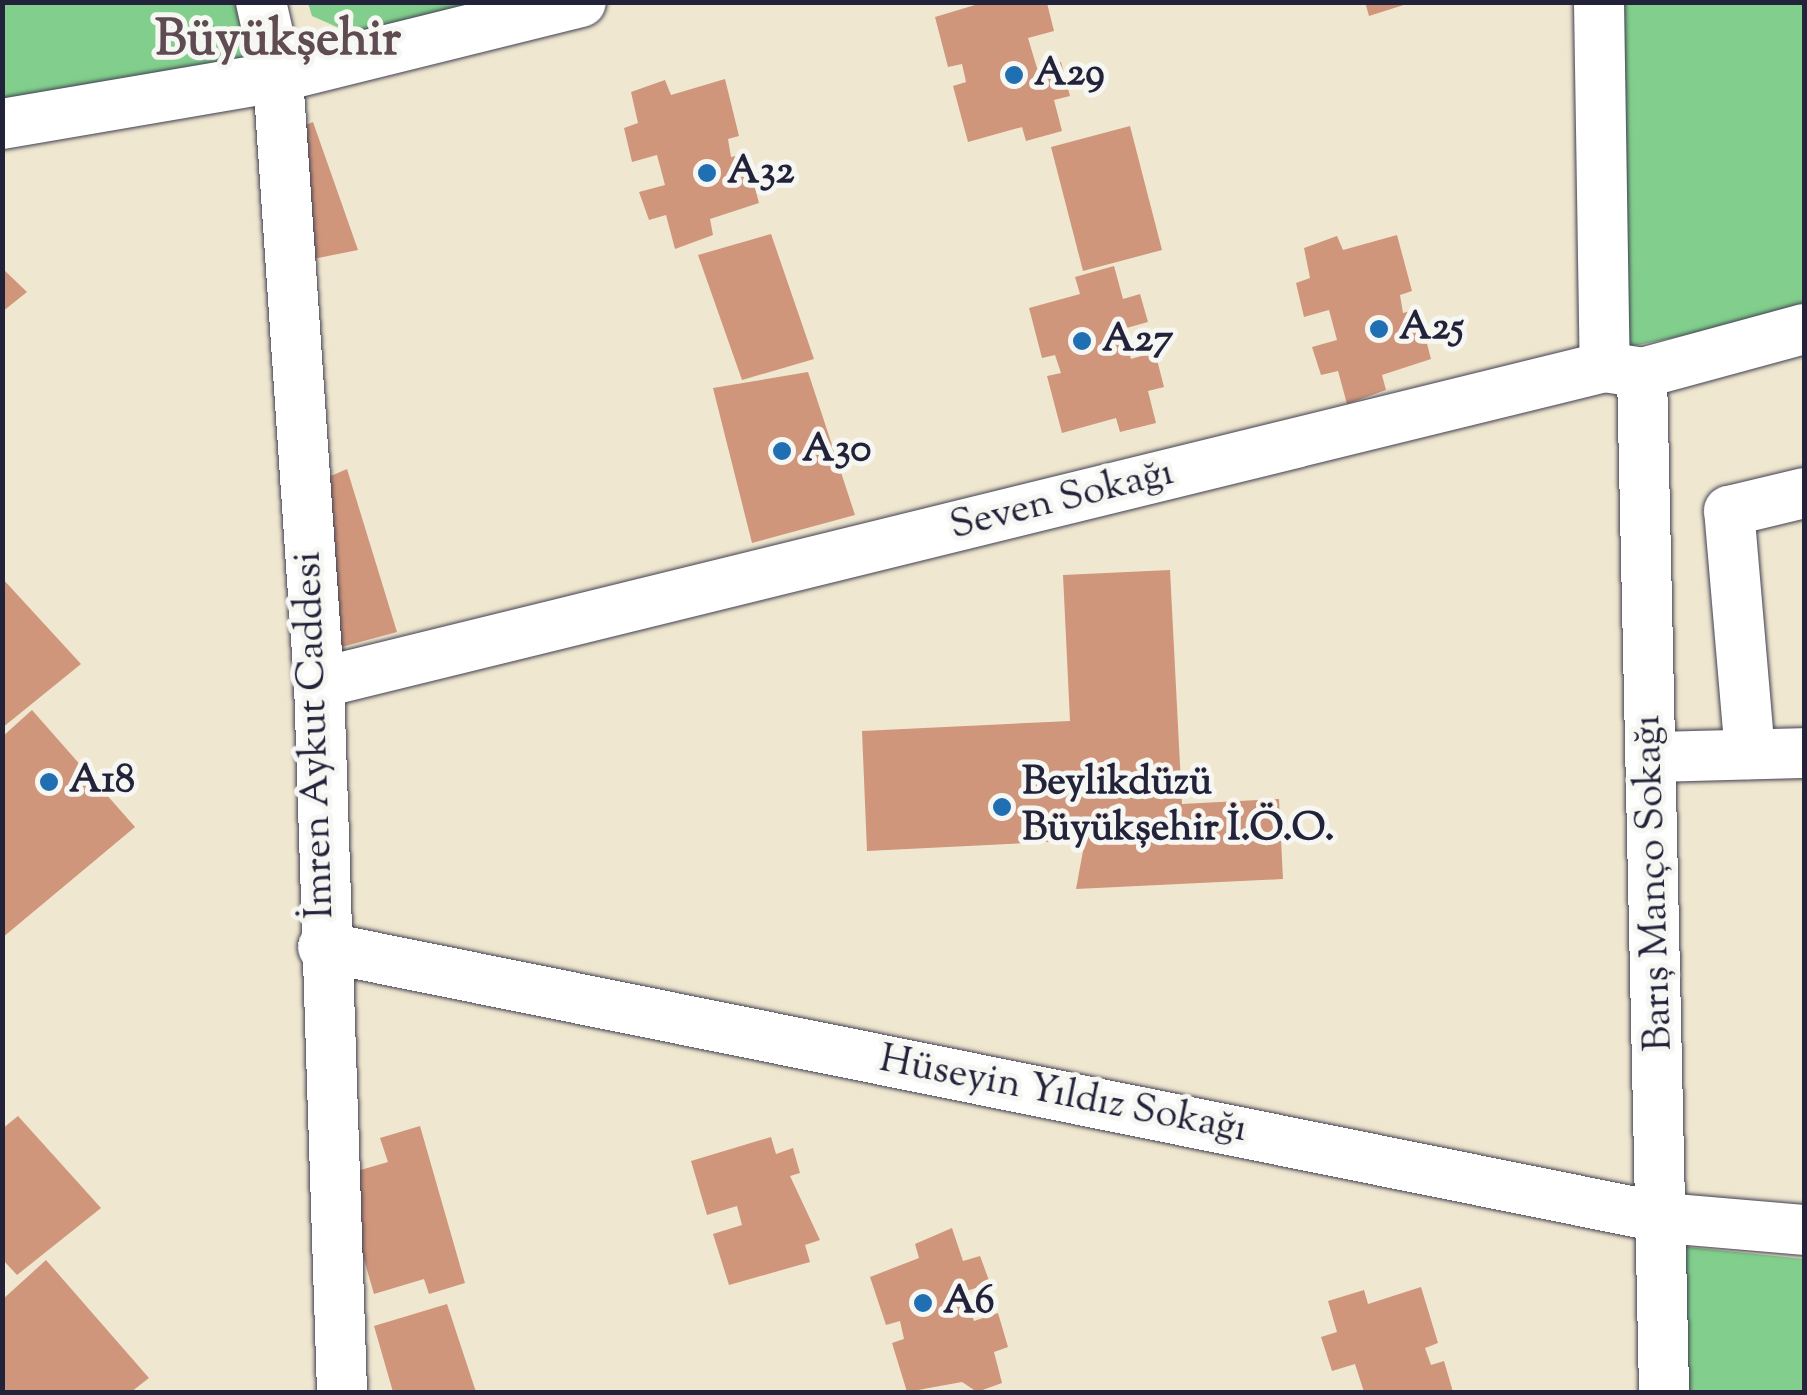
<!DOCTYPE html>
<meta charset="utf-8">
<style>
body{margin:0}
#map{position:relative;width:1807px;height:1395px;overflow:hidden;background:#f0e7d0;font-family:"Sorts Mill Goudy",serif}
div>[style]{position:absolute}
.green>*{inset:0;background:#82cf8d}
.building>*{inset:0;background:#cf967c}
.roads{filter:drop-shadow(0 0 2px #414051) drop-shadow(0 0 2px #414051)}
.minor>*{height:50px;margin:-25px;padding:0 25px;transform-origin:25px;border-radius:25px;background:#fff}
.dots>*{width:28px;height:28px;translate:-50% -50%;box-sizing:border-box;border:5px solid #f6f6f2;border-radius:50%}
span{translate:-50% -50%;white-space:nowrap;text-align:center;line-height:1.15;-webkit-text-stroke:10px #f6f6f2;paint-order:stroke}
.poi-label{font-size:40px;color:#22223b;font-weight:700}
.left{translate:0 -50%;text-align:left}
.street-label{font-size:40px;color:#22223b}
.district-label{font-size:50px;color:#5f4b52;font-weight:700}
.frame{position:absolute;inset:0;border:5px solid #22223b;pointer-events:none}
</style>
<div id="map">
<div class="green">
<div style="clip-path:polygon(2px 3px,236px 3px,249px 73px,3px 107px)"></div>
<div style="clip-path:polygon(308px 3px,486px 3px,355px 35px,312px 16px)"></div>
<div style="clip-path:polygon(1623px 3px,1804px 3px,1804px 311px,1623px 348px)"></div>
<div style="clip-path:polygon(1677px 1246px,1804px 1259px,1804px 1392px,1677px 1392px)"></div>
</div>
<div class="building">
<div style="clip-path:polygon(985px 2px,1047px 3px,1054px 31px,1028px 38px,1037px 68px,1061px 62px,1070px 96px,1054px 100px,1062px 131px,1026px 141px,1022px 127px,968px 142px,953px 86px,966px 82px,962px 64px,948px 67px,935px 17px)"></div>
<div style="clip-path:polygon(1365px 2px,1409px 2px,1410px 3px,1369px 16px)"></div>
<div style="clip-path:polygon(725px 79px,739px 136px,728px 139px,731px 157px,746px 154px,759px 203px,710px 219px,713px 235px,675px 249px,666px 215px,649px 220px,639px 192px,665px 185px,657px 155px,632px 162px,624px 128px,638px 123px,631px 92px,665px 80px,671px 95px)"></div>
<div style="clip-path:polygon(313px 122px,358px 250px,298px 262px,295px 129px)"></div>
<div style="clip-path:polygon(1130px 126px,1162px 250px,1083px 271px,1051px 147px)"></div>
<div style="clip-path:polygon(771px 234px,814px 359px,742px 380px,698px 255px)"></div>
<div style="clip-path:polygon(1397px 235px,1412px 291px,1400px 295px,1403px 313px,1418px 309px,1431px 359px,1382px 375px,1386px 390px,1347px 404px,1338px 371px,1321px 375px,1312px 347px,1337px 340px,1329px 310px,1304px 317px,1296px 283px,1310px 278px,1304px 248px,1337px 236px,1343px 250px)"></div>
<div style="clip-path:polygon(1114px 266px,1123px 299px,1140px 294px,1148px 322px,1123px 329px,1131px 359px,1155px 352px,1164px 387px,1148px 391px,1156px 423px,1120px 432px,1116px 418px,1062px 433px,1047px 376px,1061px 373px,1055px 355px,1042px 358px,1029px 308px,1080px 294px,1075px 277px)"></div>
<div style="clip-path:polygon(2px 268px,27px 292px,2px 312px)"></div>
<div style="clip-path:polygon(808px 372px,855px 515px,752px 543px,713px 388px)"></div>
<div style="clip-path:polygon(347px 469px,397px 632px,323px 652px,312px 484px)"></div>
<div style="clip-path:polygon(1170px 570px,1182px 804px,1279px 799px,1283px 879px,1076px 889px,1085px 840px,867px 851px,862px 731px,1070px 721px,1063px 575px)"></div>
<div style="clip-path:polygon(2px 578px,81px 664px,2px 728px)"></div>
<div style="clip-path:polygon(32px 710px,135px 827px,2px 938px,2px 737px)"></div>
<div style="clip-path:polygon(18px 1116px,101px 1208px,17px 1275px,2px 1259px,2px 1129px)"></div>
<div style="clip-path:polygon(420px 1126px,465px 1283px,429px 1294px,424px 1279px,374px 1294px,340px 1176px,388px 1162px,380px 1138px)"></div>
<div style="clip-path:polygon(771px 1137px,776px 1154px,793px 1148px,800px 1173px,790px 1176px,820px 1240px,805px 1245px,810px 1262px,729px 1285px,713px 1234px,742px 1225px,737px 1206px,707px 1215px,691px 1161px)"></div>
<div style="clip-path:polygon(952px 1228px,963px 1261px,980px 1256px,990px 1283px,964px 1292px,974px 1321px,998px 1313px,1008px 1347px,994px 1352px,1002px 1383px,977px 1392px,962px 1382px,907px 1392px,892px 1343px,904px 1339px,900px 1321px,886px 1325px,870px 1277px,919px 1258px,915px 1244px)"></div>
<div style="clip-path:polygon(46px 1260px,149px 1378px,131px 1392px,2px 1392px,2px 1300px)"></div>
<div style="clip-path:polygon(1421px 1287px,1438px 1343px,1425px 1348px,1431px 1365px,1444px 1361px,1453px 1392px,1364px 1392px,1355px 1364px,1332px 1371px,1321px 1337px,1337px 1332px,1328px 1301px,1364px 1290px,1368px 1304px)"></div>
<div style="clip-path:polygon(447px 1304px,476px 1392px,393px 1392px,374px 1326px)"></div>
</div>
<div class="roads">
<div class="minor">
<div style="left:261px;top:2px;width:77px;rotate:77.2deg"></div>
<div style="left:278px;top:77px;width:607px;rotate:86.13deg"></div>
<div style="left:319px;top:683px;width:709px;rotate:88.14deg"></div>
<div style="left:1599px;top:2px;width:365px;rotate:89.1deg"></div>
<div style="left:2px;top:124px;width:280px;rotate:-9.7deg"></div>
<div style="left:278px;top:77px;width:312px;rotate:-13.9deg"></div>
<div style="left:1642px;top:373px;width:1019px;rotate:88.76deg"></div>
<div style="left:319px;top:683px;width:1324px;rotate:-13.81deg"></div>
<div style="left:1605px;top:367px;width:37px;rotate:9deg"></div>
<div style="left:1642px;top:373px;width:168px;rotate:-15.2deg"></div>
<div style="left:1750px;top:754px;width:244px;rotate:-94.9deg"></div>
<div style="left:1729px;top:511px;width:77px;rotate:-13.5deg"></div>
<div style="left:1652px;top:757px;width:152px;rotate:-1.5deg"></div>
<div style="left:323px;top:947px;width:1368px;rotate:11.42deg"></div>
<div style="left:1664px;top:1218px;width:141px;rotate:4.9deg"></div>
</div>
</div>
<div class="dots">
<div style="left:1014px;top:75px;background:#1f6fb2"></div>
<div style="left:707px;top:173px;background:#1f6fb2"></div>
<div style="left:1379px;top:329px;background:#1f6fb2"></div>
<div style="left:1082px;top:341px;background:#1f6fb2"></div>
<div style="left:782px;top:451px;background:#1f6fb2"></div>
<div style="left:49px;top:782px;background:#1f6fb2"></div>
<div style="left:1002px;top:807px;background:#1f6fb2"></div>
<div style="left:923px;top:1303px;background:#1f6fb2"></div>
</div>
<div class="poi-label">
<span class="left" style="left:1034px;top:75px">A29</span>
<span class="left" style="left:727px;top:173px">A32</span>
<span class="left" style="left:1399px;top:329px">A25</span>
<span class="left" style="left:1102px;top:341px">A27</span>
<span class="left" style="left:802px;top:451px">A30</span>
<span class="left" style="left:69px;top:782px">A18</span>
<span class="left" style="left:1022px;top:807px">Beylikdüzü<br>Büyükşehir İ.Ö.O.</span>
<span class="left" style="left:943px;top:1303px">A6</span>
</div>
<div class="street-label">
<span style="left:1062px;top:501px;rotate:-14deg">Seven Sokağı</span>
<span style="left:316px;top:735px;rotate:-92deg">İmren Aykut Caddesi</span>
<span style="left:1655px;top:883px;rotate:-92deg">Barış Manço Sokağı</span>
<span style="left:1063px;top:1096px;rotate:11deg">Hüseyin Yıldız Sokağı</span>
</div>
<div class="district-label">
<span style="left:278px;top:43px">Büyükşehir</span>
</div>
<div class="frame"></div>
</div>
